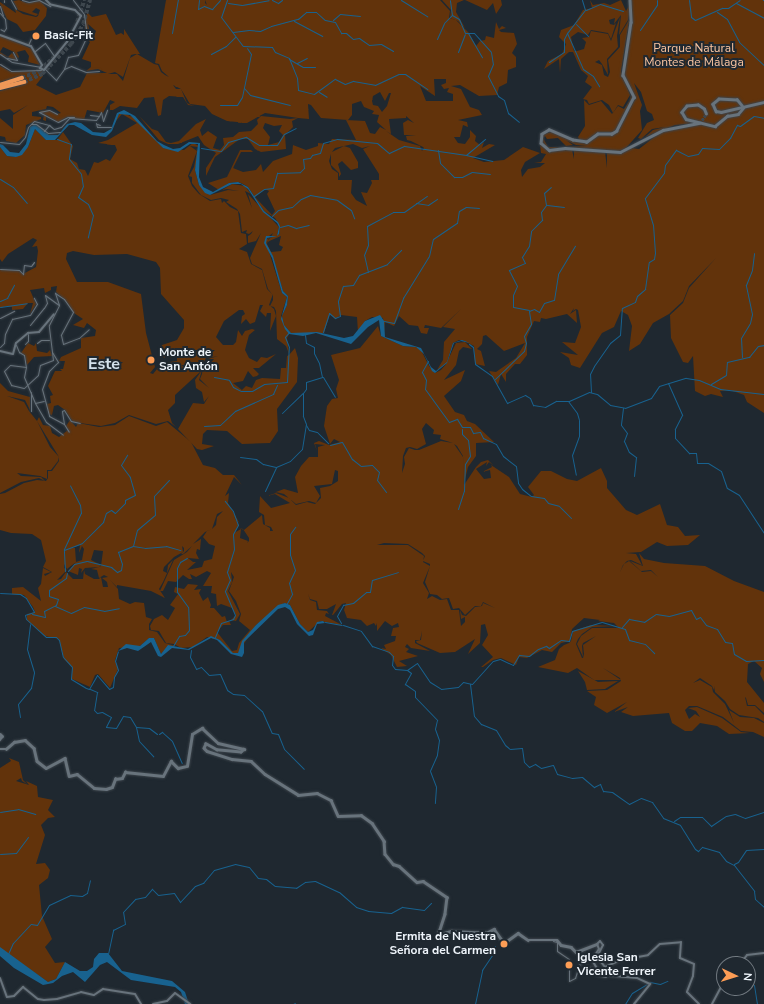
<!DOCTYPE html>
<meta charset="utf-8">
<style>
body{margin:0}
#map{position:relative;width:764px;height:1004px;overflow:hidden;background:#1f2830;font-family:"Nunito Sans",sans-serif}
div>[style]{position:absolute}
.green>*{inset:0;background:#62330b}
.water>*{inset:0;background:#18628f}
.stream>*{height:1px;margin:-0.5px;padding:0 0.5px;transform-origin:0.5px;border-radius:0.5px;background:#18628f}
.secondary-tunnel>*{height:2.5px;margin-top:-1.25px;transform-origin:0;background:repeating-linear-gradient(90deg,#3e474e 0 2.5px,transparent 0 3.5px)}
.motorway-tunnel>*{height:3.5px;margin-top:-1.75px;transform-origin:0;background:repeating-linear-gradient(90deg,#3e474e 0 3.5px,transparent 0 5.5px)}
.roads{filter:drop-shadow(0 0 1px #3b434a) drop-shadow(0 0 1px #3b434a)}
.pedestrian>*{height:1px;margin:-0.5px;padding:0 0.5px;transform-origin:0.5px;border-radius:0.5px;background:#68737c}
.minor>*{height:1px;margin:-0.5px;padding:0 0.5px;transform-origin:0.5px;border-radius:0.5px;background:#68737c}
.tertiary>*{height:2px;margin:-1px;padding:0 1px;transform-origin:1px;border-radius:1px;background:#68737c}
.secondary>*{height:2.5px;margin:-1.25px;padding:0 1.25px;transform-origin:1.25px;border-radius:1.25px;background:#68737c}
.motorway>*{height:3.5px;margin:-1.75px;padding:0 1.75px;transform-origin:1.75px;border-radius:1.75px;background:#ef9858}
.dots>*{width:11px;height:11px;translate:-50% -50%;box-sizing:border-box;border:2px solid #1f2830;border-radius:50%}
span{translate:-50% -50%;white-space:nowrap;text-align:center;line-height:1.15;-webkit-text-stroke:4px #1f2830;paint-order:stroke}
.poi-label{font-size:12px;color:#eef4fa;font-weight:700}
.left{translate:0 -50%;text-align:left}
.right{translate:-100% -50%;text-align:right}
.park-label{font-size:12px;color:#fbc5a1}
.district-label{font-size:16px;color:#d4e1eb;font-weight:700}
.north{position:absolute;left:716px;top:956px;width:40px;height:40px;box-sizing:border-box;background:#1f2830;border:1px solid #727a81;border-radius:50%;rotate:94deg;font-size:11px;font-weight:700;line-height:16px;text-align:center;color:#eef4fa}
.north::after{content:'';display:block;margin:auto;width:14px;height:18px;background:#fd9d55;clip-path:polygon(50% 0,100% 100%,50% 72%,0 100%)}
</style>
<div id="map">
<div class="green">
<div style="clip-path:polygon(19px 0,27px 3px,40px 1px,47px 8px,46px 16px,35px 30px,23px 32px,17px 24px,7px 19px,0 4px,0 2px,16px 13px,15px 9px,23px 14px,36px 17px,38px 16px,40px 10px,36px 8px,32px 12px,38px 14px,36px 16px,18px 10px,13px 1px)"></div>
<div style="clip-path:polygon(evenodd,166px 0,205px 0,205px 3px,207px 5px,205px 0,440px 0,450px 11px,449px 18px,456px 20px,469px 33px,476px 46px,480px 41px,485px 40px,486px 36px,494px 38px,496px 22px,499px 29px,502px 26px,506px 28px,499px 30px,501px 32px,514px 33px,517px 44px,512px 53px,516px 57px,516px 67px,508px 70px,507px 83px,499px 87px,497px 95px,479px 96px,460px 85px,451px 86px,461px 89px,470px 107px,479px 110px,482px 115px,458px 120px,467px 122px,468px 127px,463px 125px,460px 137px,454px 137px,458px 143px,465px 144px,470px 137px,470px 130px,476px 136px,475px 141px,480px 145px,484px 142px,482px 148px,489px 144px,495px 145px,473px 158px,484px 162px,504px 160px,523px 147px,540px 153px,525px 162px,521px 170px,522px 177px,528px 169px,540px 167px,545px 163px,534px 163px,541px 162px,546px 154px,541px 153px,540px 144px,549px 150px,572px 150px,574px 159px,574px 150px,605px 152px,607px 168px,607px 152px,619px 153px,631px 148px,639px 149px,662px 131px,698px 123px,675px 125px,645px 137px,653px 130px,665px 127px,652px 129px,641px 139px,638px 138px,647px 123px,654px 120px,652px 114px,647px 111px,641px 92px,634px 83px,642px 105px,640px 111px,642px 130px,625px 149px,619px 151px,563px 147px,587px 146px,576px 145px,566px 140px,573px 145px,566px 146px,558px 138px,547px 139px,545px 136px,543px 138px,548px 147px,561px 147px,549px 149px,542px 143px,543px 136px,544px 134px,555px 131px,573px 141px,585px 143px,600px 134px,618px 132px,635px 99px,624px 74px,631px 26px,631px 0,764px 0,764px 413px,747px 402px,744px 395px,730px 390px,720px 391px,723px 397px,711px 394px,705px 396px,695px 391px,693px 356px,688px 363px,683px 362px,671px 338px,670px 315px,683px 303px,689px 288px,716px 258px,689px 286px,683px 301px,669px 314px,653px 323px,640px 344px,629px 351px,632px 326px,628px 315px,621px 311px,614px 327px,602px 333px,580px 368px,571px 365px,569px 358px,560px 352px,578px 355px,562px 342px,575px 343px,581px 327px,578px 310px,576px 309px,573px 311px,574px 308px,570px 314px,576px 310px,577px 323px,567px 314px,546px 319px,541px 318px,540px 322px,534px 321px,527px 337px,527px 355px,520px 364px,515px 364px,506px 374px,506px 382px,501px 374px,498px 385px,489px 371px,496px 372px,516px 358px,525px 343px,504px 351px,486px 335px,483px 336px,482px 344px,477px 349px,481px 351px,485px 366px,475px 364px,474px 346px,462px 340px,459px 340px,453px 343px,447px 362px,456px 343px,465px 342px,472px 349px,463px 347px,459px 351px,456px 365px,444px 380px,465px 370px,461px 381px,444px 396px,455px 412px,464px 415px,467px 421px,475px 424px,494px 442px,476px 443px,476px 456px,468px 467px,464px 483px,463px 456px,457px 446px,454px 444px,463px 457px,464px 485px,476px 467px,481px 462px,488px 460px,494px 466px,489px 462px,486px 466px,487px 462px,476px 469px,484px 479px,491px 478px,490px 470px,482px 472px,492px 467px,491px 465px,509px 477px,520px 494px,532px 497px,534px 495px,528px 487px,541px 471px,551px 471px,567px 479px,577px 481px,601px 468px,607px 481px,607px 488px,626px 510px,637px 515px,660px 504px,667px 525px,678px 527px,685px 536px,700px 535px,688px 545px,667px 546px,657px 542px,641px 552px,626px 553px,636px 554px,642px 565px,631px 560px,627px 561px,623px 565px,620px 572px,624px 564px,629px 561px,642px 572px,651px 571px,658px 577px,651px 570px,641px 571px,630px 561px,643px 566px,639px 553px,644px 559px,664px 563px,705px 566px,734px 581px,764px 592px,764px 682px,760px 674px,762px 668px,754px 661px,748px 664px,747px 682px,764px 703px,764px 713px,755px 705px,748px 705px,746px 698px,745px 697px,747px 706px,755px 706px,764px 715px,764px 722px,758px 718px,739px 715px,730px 709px,725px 701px,715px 692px,714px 686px,714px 690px,712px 686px,700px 678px,693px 683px,700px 680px,712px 687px,713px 692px,725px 704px,734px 723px,729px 710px,740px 717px,754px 718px,764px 723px,764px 737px,753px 732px,741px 731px,723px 717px,697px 706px,689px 706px,685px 710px,689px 719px,695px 714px,700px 717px,696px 711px,688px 708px,697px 707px,722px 718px,741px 732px,750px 733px,729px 734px,717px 726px,700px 723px,692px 731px,685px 731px,672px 723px,669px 713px,633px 716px,621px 712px,628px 707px,614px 712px,627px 702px,607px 713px,594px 705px,596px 697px,587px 691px,607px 690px,621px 681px,620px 678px,603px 668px,621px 680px,594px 680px,577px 668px,568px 673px,538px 667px,555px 660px,559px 649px,564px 645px,569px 643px,571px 641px,573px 631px,591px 625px,617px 626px,592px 627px,582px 634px,578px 639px,576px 644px,582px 658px,583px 658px,584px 654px,583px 645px,596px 636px,583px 643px,582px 646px,583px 657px,577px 644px,581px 636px,592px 628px,619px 628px,614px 623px,598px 621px,600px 620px,584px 618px,572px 629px,570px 641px,561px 643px,552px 652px,542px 650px,527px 658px,519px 657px,516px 665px,501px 658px,493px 660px,483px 667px,481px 667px,493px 657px,482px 645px,488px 635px,485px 624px,481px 625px,480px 643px,468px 654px,475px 639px,455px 652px,440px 653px,417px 643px,416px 641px,421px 640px,422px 631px,420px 640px,415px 640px,415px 643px,430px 651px,411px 648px,407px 644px,405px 647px,409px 649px,406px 652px,418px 656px,399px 661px,407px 666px,397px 667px,391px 655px,381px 648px,386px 649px,384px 645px,395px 641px,396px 636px,391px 636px,393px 628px,399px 627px,398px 623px,392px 626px,385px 621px,377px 631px,377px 623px,376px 626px,374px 623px,367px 626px,361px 620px,347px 618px,344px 610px,346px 603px,342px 604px,333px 615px,332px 615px,336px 604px,327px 609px,319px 609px,317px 601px,310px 599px,308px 594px,310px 600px,316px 602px,317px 610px,327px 611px,329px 614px,326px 613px,325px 616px,342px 625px,320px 621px,308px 632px,300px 624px,290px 605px,284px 603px,256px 625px,238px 653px,233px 654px,220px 640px,207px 637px,193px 647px,181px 648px,174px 644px,166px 643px,159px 631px,151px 630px,150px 626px,154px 619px,162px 615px,168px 620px,175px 608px,170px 605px,178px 594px,174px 592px,175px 587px,184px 589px,188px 584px,198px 585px,194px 590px,201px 589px,199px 593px,203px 601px,208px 597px,211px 605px,210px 608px,214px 608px,222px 617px,225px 616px,227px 622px,229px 621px,231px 625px,223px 625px,217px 632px,232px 651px,237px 650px,239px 643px,250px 630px,239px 621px,241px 614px,236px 601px,229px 591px,234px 577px,231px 572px,232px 582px,228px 591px,240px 614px,236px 621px,231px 620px,236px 615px,232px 608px,221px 604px,217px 606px,216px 594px,211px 593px,212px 586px,203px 586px,211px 573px,207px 571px,196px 577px,190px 574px,192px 579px,189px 579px,183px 575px,176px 582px,168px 581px,163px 591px,160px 591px,174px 560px,187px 552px,192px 546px,183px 554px,181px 554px,184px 551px,184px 548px,182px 546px,183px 552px,174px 557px,164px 567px,163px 571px,167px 573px,168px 565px,173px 560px,163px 582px,159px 589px,165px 598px,151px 591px,117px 585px,117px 587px,110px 580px,118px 589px,119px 599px,130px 604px,135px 602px,144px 603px,146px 617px,152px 619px,149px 624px,149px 630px,157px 632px,165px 643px,176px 646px,168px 646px,161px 654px,154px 638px,149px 638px,140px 646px,119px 648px,115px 660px,118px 669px,110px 688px,98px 674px,95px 675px,90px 687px,72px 679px,72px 667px,64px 659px,59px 639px,45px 636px,27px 620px,27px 614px,35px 612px,33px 607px,24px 595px,12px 594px,12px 588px,23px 587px,41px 601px,38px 588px,41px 584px,43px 568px,51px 572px,44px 574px,45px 576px,52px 572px,43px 567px,46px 561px,41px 540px,32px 534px,11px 533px,0 530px,0 494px,5px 493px,24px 483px,37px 480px,46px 481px,48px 478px,48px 471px,52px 471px,59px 461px,59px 457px,37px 421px,50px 447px,59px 457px,58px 461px,51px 470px,47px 470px,47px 479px,40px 476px,17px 473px,21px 476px,41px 477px,45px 481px,39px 478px,21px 482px,0 493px,0 383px,8px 391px,30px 397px,30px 410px,25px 400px,7px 396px,24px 402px,29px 411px,37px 421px,39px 417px,43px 425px,50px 426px,52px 433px,59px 437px,68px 430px,70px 432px,66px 426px,70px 420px,76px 427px,78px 423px,99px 427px,115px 425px,129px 416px,156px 426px,167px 422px,191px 442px,203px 465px,215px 468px,223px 475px,234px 475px,242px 485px,234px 477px,225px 496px,229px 493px,228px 503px,240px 524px,234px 517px,239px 525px,234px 533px,241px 529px,240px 538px,248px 541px,247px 543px,249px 541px,249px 538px,243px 529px,239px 528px,244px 530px,262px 515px,263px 524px,270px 528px,270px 531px,273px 531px,271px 527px,265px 525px,264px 515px,259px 512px,260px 496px,271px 508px,290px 503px,275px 494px,267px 496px,276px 493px,289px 498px,296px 505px,307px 502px,315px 504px,321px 498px,320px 488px,330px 486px,338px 481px,338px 471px,335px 470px,332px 484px,314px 486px,320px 496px,316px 503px,309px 501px,296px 504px,284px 494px,276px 492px,268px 495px,284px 489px,298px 493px,295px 477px,301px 466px,309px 457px,318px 457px,318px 447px,325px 445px,315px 444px,317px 451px,314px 443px,319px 441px,329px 445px,340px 442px,334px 439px,330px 444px,324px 426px,327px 406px,332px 399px,338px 398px,336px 389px,339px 380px,331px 355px,360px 348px,378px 326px,381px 336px,403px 346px,416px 347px,421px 350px,429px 366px,435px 373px,441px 370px,447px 363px,437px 370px,443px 360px,444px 342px,455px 329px,443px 327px,461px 309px,441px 328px,425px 325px,424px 328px,429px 328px,427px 334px,421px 333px,418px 326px,409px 325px,399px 316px,394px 326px,385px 322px,384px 332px,383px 318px,372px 317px,365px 321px,358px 333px,357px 317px,341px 315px,335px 319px,330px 314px,324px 333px,291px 333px,284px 325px,282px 316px,287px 305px,288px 296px,283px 291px,272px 255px,269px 252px,265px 241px,269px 237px,267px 244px,271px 252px,281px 251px,283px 247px,279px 245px,281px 236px,267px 242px,270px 238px,279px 234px,280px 226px,275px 218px,264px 211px,248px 187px,243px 184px,238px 182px,229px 183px,219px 190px,208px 183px,227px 177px,240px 150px,251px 150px,253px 152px,241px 152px,233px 168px,243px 172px,256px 170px,261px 164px,263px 172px,273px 161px,292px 154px,293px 145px,306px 150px,318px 146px,318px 143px,329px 144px,332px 139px,356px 140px,346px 120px,365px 121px,370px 133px,375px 134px,380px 127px,386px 130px,377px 122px,379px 115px,372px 114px,374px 111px,364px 107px,361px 101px,352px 104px,352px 115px,348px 120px,321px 118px,311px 105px,308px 104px,309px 119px,298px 118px,292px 121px,293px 127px,285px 135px,286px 149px,261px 152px,255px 149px,248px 139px,240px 139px,215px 157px,206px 176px,206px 168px,216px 153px,204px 145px,198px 136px,178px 144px,168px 144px,159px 140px,139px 116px,152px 129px,158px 131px,166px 142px,171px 143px,179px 141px,196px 124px,206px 119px,200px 130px,202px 136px,208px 131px,217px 137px,213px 148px,220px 150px,224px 145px,223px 138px,233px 137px,239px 132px,251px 131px,258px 124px,257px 120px,261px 116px,290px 119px,298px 118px,265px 113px,247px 123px,227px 121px,212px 114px,205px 106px,190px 104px,181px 89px,173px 85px,176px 89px,181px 89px,187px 103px,191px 105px,195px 106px,188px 105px,183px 97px,169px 96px,163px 100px,161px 115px,158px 116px,154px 97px,144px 98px,137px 108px,120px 106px,113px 110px,110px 110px,110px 105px,115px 102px,110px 100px,103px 113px,87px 110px,84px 120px,67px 117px,58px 122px,46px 115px,46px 121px,43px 120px,44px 115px,40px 111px,49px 110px,57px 114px,61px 113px,53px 107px,47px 106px,46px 109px,32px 112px,32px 116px,41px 117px,41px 119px,26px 125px,25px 135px,16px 143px,6px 141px,5px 137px,0 136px,0 118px,13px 129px,13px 115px,28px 105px,14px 113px,10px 109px,0 111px,0 91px,25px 84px,25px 82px,7px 85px,22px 79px,19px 77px,0 82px,0 66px,11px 72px,42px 71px,43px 76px,36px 85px,56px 95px,80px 87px,87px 73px,107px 73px,98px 69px,86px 71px,91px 67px,91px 62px,82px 59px,90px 42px,87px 40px,93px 39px,96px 31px,88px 24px,90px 33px,87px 39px,85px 27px,87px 12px,92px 17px,106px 14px,116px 35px,121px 33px,124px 35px,124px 29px,140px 54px,135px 54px,131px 55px,123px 77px,115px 72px,108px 74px,117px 74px,123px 81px,130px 58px,137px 54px,154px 64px,158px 65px,161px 72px,165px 75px,169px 77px,162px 71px,159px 64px,155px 63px,166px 0,434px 79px,446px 79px,446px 83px,441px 85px,444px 89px,449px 88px,447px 92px,453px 94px,453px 101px,426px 101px,420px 86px,435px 96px,434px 79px,166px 0,380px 92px,385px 101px,389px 93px,391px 93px,387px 106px,382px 112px,378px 106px,373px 105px,372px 101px,373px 96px,380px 92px,166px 0,406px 116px,414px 123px,408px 120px,403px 123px,404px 135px,416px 135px,406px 136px,407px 140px,411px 141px,423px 147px,424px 148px,422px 151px,420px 146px,399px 140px,386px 131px,391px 134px,389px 119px,406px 118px,406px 116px,166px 0,265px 123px,274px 126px,282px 125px,279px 131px,283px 135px,279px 142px,268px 145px,270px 137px,263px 128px,265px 123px,166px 0,353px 144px,362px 148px,370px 146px,363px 149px,379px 174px,379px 180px,371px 180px,372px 183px,367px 193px,361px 192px,367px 206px,356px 200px,351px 193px,352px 180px,338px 180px,338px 173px,332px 169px,330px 164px,329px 161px,331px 154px,331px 165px,339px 173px,339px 177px,341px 174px,338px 164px,342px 161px,351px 170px,358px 168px,358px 162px,350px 148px,344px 146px,332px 152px,335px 148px,353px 144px,166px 0,265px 189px,269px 191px,267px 194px,275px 211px,272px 215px,255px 197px,265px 189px,166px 0,426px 423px,434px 430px,433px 434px,441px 435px,440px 439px,453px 443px,441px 441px,419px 450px,415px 450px,409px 448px,404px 457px,405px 464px,402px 473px,403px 456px,406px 448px,410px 447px,417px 449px,426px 444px,422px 429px,426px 423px,166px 0,223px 511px,217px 517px,216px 525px,212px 529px,207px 531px,203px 537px,209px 544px,215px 546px,212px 559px,204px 561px,202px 567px,187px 570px,196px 562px,193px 562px,188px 558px,199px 559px,196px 553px,197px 549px,200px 550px,201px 539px,193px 544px,205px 532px,212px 529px,217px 514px,223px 511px,166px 0,384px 543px,408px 544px,422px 553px,425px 556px,423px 561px,430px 564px,430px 566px,425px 582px,430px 594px,437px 595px,442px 599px,449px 598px,453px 609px,459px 608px,465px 615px,475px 606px,481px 606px,483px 602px,495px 608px,483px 603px,482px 606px,475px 607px,466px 616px,462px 615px,460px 610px,461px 619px,465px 617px,465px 622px,461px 626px,459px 610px,451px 610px,447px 599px,440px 600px,432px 596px,427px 599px,429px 593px,423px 583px,430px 566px,423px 562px,424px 556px,408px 545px,377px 545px,384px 543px,166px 0,80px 545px,79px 553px,82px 546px,84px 549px,82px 560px,76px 562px,68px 571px,78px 575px,79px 568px,82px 569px,81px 573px,85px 568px,99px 567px,101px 565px,91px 560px,94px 550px,103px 551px,101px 566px,99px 567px,91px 569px,97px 570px,99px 578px,104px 575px,108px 577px,102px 578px,107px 582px,108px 587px,103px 587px,101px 577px,99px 579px,94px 579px,85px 574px,84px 570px,83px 579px,73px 579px,66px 572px,61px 579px,57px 580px,67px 570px,64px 568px,64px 564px,67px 558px,64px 564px,67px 569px,76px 562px,75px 548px,71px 548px,80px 545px)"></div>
<div style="clip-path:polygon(442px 0,464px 0,457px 3px,456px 12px,465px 28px,458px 21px,450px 18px,451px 10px)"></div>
<div style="clip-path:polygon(465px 0,501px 0,502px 5px,496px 14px,493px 3px,487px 10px)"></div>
<div style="clip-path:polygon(590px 0,593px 5px,604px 3px,610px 5px,621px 0,626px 11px,629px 6px,630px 9px,628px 20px,619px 35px,621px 15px,614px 24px,615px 18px,609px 20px,610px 24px,614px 25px,616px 23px,611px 39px,608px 33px,591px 30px,588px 35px,578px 32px,571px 37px,574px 51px,577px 51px,584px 49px,586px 42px,582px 38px,589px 37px,591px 31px,608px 34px,611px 41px,620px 17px,617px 36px,618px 47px,607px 59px,608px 75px,602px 64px,599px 60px,595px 62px,602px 65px,604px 75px,608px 77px,610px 72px,608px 60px,620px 47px,620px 35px,629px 20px,630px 15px,621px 71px,630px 95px,623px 107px,618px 105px,613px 113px,609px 105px,602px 100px,589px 104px,587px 100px,583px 99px,592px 87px,585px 82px,588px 76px,581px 70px,573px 52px,569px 52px,561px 59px,560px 73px,559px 59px,544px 69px,548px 61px,562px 54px,566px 44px,559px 37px,561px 30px,574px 25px,583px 10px,592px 8px)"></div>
<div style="clip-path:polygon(0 35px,32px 49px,40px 65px,28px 62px,29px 56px,25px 50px,17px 52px,19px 57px,18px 58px,14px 52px,3px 47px,0 52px,8px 57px,12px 53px,17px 58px,15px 60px,0 54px)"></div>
<div style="clip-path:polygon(626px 85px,633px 97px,615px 132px,599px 132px,588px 141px,580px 141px,578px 137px,585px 126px,584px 100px,589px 105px,601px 101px,612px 114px,618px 106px,624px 109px,630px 100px,631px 95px)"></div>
<div style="clip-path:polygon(evenodd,123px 113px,135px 118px,163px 148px,184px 150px,193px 143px,199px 146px,199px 150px,198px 147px,190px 146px,197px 151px,188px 176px,192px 186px,199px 194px,210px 201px,221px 199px,222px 203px,224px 201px,230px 207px,238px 211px,241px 233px,246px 234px,247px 244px,239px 249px,247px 252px,251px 264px,262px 270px,267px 289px,272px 294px,268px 289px,262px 269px,252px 264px,250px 258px,261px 233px,256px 241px,248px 243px,248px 236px,251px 234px,253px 231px,249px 234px,246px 233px,247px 230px,242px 232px,240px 214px,237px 209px,226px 202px,229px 200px,221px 198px,211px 200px,201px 195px,192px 183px,192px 177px,189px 176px,194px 167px,197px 151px,196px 148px,199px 153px,195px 170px,199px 185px,210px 195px,228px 190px,239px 191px,227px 189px,222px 190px,232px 184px,245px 186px,251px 194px,245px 191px,252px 208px,248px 194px,279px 227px,277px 236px,271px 237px,273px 233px,265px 239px,282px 293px,287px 297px,281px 316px,289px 334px,287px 338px,289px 354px,286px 346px,277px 339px,276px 311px,274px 307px,270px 306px,273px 300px,273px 294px,269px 305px,274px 309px,276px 316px,270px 331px,271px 313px,267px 313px,266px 317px,260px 311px,263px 305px,260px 305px,255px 322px,250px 324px,246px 319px,241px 324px,242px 316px,245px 314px,243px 310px,239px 310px,224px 321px,216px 337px,223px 345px,233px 345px,236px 342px,238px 330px,242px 336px,245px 331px,252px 329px,255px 330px,249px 335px,245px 350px,249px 358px,257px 362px,261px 357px,267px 358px,276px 354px,259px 368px,253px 368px,259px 374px,257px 376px,253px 377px,248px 371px,243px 381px,233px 383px,242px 390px,246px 386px,252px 388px,256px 380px,262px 378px,280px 379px,281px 368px,286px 368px,287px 356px,289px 355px,295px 348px,298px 358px,297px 382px,277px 409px,278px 431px,270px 443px,242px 444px,227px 431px,207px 430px,203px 434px,202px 444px,214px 446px,202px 450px,197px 449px,178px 429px,193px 403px,204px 404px,209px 396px,204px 402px,202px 392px,196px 388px,195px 380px,202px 370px,199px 380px,209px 388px,200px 379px,202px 374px,203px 365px,208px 359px,218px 356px,207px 358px,203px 351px,206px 358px,202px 365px,200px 372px,175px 395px,175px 403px,168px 410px,172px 423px,176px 427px,168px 421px,156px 424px,129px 415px,115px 423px,101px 426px,73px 422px,65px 410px,58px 405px,54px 406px,52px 415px,49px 414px,47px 404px,51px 403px,50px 396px,53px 395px,48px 386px,55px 371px,62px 371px,60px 369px,63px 369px,65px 361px,59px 361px,61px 357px,81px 348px,81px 338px,95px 336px,96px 330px,87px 323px,84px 328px,73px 325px,83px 319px,74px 313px,66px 301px,56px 292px,57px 286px,51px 287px,51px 290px,45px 293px,44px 288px,30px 290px,36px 304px,30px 314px,33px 303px,28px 303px,23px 309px,12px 310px,12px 307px,7px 306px,0 308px,0 269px,19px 271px,23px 274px,36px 267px,38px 251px,37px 246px,32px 247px,37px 240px,33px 238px,8px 254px,2px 262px,0 259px,0 147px,7px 156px,16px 157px,28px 147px,35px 129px,46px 140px,57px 140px,63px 132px,73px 146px,70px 159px,77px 163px,79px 169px,85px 170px,88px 176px,94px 162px,98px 163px,106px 159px,110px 161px,117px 150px,115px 145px,98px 143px,108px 140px,137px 123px,122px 114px,115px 122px,119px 114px,123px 113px,73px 251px,94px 255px,127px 254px,156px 262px,160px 268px,161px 294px,184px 320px,184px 328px,177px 340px,162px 345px,158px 357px,173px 358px,177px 351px,177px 361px,162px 363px,153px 374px,150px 373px,155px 367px,146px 333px,141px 294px,108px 282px,77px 282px,66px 259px,67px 253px,73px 251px)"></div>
<div style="clip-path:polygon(28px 343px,34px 346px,36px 343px,37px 351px,47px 353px,50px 350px,52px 356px,34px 357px,27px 365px,25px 355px,21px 353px)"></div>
<div style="clip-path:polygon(578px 671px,598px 682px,618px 681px,605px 689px,587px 690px,585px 682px)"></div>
<div style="clip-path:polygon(9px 758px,19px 762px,23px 780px,27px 784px,22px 781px,21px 778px,16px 781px,29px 785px,26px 781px,37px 786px,38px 797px,53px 800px,48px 810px,55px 817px,48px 818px,41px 825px,45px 835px,36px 864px,45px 863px,50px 870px,48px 878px,39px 885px,42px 916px,52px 939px,45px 947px,55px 963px,65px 962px,56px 979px,48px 982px,0 948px,0 768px,11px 761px)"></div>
</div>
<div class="water">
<div style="clip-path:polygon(124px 110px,135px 116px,157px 141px,164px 145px,173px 149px,180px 148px,189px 142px,200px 143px,199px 177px,203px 187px,213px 192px,229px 183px,238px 182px,248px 187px,264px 211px,278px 222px,280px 226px,279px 234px,277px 236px,267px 238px,266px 243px,273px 256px,283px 291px,288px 296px,287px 305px,282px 316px,284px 325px,291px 333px,317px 332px,344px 338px,353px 336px,365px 321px,380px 315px,384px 321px,385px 337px,421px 348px,431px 367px,436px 371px,447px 362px,453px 343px,462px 340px,470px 343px,461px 341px,454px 343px,447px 363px,435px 373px,432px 371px,424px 354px,416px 347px,403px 346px,381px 336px,379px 320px,368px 327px,351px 344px,316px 333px,303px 336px,289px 334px,285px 329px,281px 319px,287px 297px,282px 293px,272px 258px,264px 243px,266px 236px,277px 236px,279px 227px,277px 223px,263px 212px,248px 189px,241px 184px,232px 184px,210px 195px,205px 193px,199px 185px,195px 170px,198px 144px,190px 144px,178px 152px,163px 148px,130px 115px,119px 114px,112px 131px,106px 137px,92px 135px,74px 125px,69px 125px,55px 140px,46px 140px,35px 129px,28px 147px,22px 155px,16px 157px,7px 156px,0 147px,0 144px,3px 145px,10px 152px,19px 153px,26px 144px,30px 127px,35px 124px,49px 135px,58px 135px,67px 124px,75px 122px,81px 123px,93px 132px,104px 133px,111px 129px,117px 113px)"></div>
<div style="clip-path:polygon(285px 603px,290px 605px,300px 624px,308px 632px,313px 630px,317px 622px,323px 621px,325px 623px,317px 624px,313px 635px,309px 636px,297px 624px,290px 610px,285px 607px,278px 609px,244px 642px,244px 653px,242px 657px,231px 654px,217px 640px,211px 638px,189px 650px,172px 648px,161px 657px,158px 656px,151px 642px,138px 651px,127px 648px,118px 651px,126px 644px,140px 646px,149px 638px,154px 638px,161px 654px,168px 645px,188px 649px,211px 636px,220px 640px,233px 653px,238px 653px,242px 641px,256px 625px,278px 605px)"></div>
<div style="clip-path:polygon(0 947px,48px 982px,56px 979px,65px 962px,80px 971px,87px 971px,93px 967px,94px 959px,99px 953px,108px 953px,122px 971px,172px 981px,185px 992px,189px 1004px,185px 1004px,181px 992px,175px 987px,131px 980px,107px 962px,100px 965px,85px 982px,73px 972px,62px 976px,53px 983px,43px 985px,14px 968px,0 956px)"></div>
</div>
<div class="stream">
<div style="left:199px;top:0;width:9px;rotate:96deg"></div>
<div style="left:198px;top:9px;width:7px;rotate:-27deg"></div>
<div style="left:204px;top:6px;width:9px;rotate:21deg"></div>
<div style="left:212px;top:9px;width:12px;rotate:-48deg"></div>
<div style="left:227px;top:0;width:18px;rotate:109deg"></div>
<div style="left:221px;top:17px;width:36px;rotate:53deg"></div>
<div style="left:243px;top:46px;width:29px;rotate:2deg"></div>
<div style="left:272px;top:47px;width:6px;rotate:59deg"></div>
<div style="left:275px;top:52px;width:15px;rotate:23deg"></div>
<div style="left:289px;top:58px;width:22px;rotate:68deg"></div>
<div style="left:297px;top:78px;width:12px;rotate:85deg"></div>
<div style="left:298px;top:90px;width:16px;rotate:14deg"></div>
<div style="left:314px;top:94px;width:26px;rotate:-36deg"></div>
<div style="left:335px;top:79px;width:11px;rotate:27deg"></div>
<div style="left:345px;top:84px;width:9px;rotate:-21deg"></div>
<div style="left:353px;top:81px;width:22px;rotate:10deg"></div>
<div style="left:375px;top:85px;width:26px;rotate:-25deg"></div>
<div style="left:399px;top:74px;width:6px"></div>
<div style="left:405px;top:74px;width:27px;rotate:34deg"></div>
<div style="left:272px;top:0;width:7px;rotate:27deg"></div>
<div style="left:278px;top:3px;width:5px;rotate:-37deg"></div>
<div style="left:401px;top:0;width:31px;rotate:32deg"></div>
<div style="left:582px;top:0;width:10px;rotate:73deg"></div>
<div style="left:585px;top:10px;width:29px;rotate:128deg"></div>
<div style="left:567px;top:33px;width:39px;rotate:66deg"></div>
<div style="left:583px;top:69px;width:12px;rotate:35deg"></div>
<div style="left:593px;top:76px;width:12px;rotate:59deg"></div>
<div style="left:689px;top:0;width:17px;rotate:83deg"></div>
<div style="left:691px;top:17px;width:5px;rotate:37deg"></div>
<div style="left:695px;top:20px;width:30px;rotate:-24deg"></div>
<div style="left:722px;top:8px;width:6px"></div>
<div style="left:728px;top:8px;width:14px;rotate:-34deg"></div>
<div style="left:763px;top:0;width:1px"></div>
<div style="left:228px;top:3px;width:14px;rotate:8deg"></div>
<div style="left:242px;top:5px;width:27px;rotate:-10deg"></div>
<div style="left:736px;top:3px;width:32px;rotate:28deg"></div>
<div style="left:586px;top:10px;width:15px;rotate:-23deg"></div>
<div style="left:600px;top:4px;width:24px;rotate:17deg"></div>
<div style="left:717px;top:12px;width:12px;rotate:35deg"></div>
<div style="left:727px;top:19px;width:26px;rotate:62deg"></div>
<div style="left:739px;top:42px;width:34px;rotate:43deg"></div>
<div style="left:452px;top:15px;width:8px;rotate:30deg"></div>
<div style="left:459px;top:19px;width:15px;rotate:67deg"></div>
<div style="left:465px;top:33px;width:9px"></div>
<div style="left:474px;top:33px;width:25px;rotate:48deg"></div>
<div style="left:491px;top:52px;width:12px;rotate:81deg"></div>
<div style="left:493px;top:64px;width:13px;rotate:113deg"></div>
<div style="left:488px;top:76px;width:22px;rotate:63deg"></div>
<div style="left:498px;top:96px;width:7px;rotate:34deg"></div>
<div style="left:504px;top:100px;width:14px;rotate:73deg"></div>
<div style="left:508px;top:113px;width:14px;rotate:39deg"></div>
<div style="left:333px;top:20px;width:9px;rotate:-41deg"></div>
<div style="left:340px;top:14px;width:20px;rotate:6deg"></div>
<div style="left:294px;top:21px;width:32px;rotate:28deg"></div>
<div style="left:576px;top:24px;width:17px;rotate:45deg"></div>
<div style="left:640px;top:30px;width:30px;rotate:-56deg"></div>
<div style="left:657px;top:5px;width:5px;rotate:-90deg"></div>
<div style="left:233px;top:32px;width:16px;rotate:-7deg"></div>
<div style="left:249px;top:30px;width:11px;rotate:5deg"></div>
<div style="left:260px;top:31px;width:12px;rotate:-24deg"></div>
<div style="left:271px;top:26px;width:28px;rotate:-15deg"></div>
<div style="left:298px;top:19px;width:11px;rotate:-41deg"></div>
<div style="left:306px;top:12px;width:10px"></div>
<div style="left:316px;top:12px;width:12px;rotate:42deg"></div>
<div style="left:325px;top:20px;width:10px;rotate:11deg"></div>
<div style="left:335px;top:22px;width:13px;rotate:61deg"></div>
<div style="left:341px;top:33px;width:5px"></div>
<div style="left:346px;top:33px;width:9px;rotate:41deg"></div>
<div style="left:353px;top:39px;width:6px;rotate:-9deg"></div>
<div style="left:359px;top:38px;width:12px;rotate:35deg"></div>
<div style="left:369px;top:45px;width:12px;rotate:-5deg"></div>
<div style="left:381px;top:44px;width:14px;rotate:30deg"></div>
<div style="left:172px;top:33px;width:34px;rotate:-80deg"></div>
<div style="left:468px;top:33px;width:28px;rotate:60deg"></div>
<div style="left:437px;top:39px;width:17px;rotate:-66deg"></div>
<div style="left:444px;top:23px;width:11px;rotate:-45deg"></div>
<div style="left:452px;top:15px;width:15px;rotate:-98deg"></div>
<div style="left:458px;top:52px;width:19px;rotate:-69deg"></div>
<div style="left:211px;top:54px;width:17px;rotate:-28deg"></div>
<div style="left:226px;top:46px;width:13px;rotate:-45deg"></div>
<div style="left:289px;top:59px;width:16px;rotate:30deg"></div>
<div style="left:303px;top:67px;width:12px"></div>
<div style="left:549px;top:62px;width:18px;rotate:-34deg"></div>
<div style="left:564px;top:52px;width:13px;rotate:-90deg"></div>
<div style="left:564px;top:39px;width:7px;rotate:-63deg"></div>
<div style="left:297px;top:63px;width:11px;rotate:-27deg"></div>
<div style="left:244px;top:88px;width:9px;rotate:49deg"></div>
<div style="left:250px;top:95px;width:41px;rotate:14deg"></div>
<div style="left:319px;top:92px;width:9px;rotate:32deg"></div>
<div style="left:220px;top:105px;width:17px"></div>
<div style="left:237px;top:105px;width:9px;rotate:-58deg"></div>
<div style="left:242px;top:97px;width:44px;rotate:-78.2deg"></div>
<div style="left:251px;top:54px;width:7px;rotate:-124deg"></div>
<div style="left:57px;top:139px;width:15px;rotate:20deg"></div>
<div style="left:71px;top:144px;width:15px;rotate:98deg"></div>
<div style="left:69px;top:159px;width:19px;rotate:51deg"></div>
<div style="left:81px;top:174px;width:12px;rotate:81deg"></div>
<div style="left:83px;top:186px;width:12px;rotate:114deg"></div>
<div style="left:78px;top:197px;width:12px;rotate:35deg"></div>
<div style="left:88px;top:204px;width:12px;rotate:66deg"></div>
<div style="left:93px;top:215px;width:23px;rotate:103deg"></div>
<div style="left:201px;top:148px;width:20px;rotate:9deg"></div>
<div style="left:221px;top:151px;width:11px;rotate:-52deg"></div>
<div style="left:228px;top:142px;width:19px;rotate:-16deg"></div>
<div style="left:246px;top:137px;width:15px;rotate:32deg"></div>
<div style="left:259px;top:145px;width:18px"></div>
<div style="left:277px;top:145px;width:13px;rotate:-58deg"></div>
<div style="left:284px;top:134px;width:13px;rotate:-27deg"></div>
<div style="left:438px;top:150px;width:13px;rotate:81deg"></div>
<div style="left:440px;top:163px;width:20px;rotate:45deg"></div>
<div style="left:454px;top:177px;width:8px"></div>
<div style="left:462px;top:177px;width:11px;rotate:-27deg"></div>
<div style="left:472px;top:172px;width:18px;rotate:6deg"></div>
<div style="left:466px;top:155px;width:27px;rotate:13deg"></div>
<div style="left:0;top:179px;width:15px;rotate:32deg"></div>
<div style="left:13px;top:187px;width:21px;rotate:49deg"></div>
<div style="left:254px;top:196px;width:12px;rotate:-35deg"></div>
<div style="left:264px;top:189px;width:9px;rotate:-6deg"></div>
<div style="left:273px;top:188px;width:16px;rotate:-75deg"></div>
<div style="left:277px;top:173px;width:23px;rotate:-2deg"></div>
<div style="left:300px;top:172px;width:6px;rotate:-45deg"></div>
<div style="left:304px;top:168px;width:9px;rotate:-96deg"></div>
<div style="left:303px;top:159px;width:7px;rotate:-8deg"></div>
<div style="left:310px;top:158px;width:4px;rotate:-56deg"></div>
<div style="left:312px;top:155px;width:8px;rotate:-14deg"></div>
<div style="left:320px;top:153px;width:10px;rotate:-73deg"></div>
<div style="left:323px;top:143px;width:15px;rotate:-16deg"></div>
<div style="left:337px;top:139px;width:40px;rotate:5.7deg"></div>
<div style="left:377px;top:143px;width:16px;rotate:40deg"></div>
<div style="left:389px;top:153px;width:17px;rotate:-25deg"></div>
<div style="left:404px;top:146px;width:63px;rotate:8.3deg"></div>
<div style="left:466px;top:155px;width:25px;rotate:-40deg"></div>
<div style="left:416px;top:203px;width:12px;rotate:9deg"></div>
<div style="left:428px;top:205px;width:11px;rotate:-34deg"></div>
<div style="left:547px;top:205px;width:17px;rotate:7deg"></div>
<div style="left:272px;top:216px;width:8px;rotate:-45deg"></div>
<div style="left:278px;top:210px;width:14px;rotate:-12deg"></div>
<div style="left:292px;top:207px;width:12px;rotate:-42deg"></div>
<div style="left:301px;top:199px;width:10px;rotate:-24deg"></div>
<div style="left:310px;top:195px;width:27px;rotate:10deg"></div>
<div style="left:337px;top:200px;width:17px;rotate:36deg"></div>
<div style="left:351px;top:210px;width:9px;rotate:69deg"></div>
<div style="left:280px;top:227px;width:8px;rotate:-14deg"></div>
<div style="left:288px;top:225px;width:9px;rotate:21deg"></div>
<div style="left:296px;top:228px;width:13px;rotate:-13deg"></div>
<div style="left:368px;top:272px;width:17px;rotate:-103deg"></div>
<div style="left:364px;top:255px;width:11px;rotate:-68deg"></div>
<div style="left:368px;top:245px;width:19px;rotate:-93deg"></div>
<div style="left:367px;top:226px;width:30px;rotate:-28deg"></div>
<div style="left:393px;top:212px;width:11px"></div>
<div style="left:404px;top:212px;width:28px;rotate:-35deg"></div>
<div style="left:0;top:301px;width:8px;rotate:-23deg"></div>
<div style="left:7px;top:298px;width:15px;rotate:-62deg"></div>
<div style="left:0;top:307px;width:27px;rotate:-8deg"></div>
<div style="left:529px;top:310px;width:16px;rotate:-169deg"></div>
<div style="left:513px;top:307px;width:12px;rotate:-90deg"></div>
<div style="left:513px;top:295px;width:10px;rotate:-66deg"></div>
<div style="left:517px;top:286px;width:18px;rotate:-117deg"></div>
<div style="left:509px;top:270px;width:17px;rotate:-24deg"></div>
<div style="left:525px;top:263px;width:7px;rotate:-117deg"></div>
<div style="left:522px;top:257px;width:13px;rotate:-58deg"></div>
<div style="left:529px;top:246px;width:15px;rotate:-82deg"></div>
<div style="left:531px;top:231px;width:16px;rotate:-45deg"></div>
<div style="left:542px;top:220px;width:8px;rotate:-97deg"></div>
<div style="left:541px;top:212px;width:9px;rotate:-54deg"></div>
<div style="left:546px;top:205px;width:12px;rotate:-99deg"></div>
<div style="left:544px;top:193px;width:9px;rotate:-41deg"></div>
<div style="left:384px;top:321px;width:10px;rotate:11deg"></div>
<div style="left:394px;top:323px;width:27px;rotate:-70deg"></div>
<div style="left:403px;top:298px;width:49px;rotate:-58.2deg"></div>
<div style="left:429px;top:256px;width:17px;rotate:-77deg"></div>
<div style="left:433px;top:239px;width:29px;rotate:-34deg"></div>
<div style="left:457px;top:223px;width:12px;rotate:-81deg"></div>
<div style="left:459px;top:211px;width:8px;rotate:-30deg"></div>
<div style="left:466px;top:207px;width:13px;rotate:4deg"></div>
<div style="left:323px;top:332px;width:20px;rotate:-72deg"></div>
<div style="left:329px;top:313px;width:8px;rotate:40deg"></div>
<div style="left:335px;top:318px;width:5px;rotate:-22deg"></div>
<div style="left:340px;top:316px;width:15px;rotate:-98deg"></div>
<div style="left:338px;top:301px;width:16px;rotate:-72deg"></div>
<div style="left:343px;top:286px;width:10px;rotate:-6deg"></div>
<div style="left:353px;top:285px;width:12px;rotate:-59deg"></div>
<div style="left:359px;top:275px;width:30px;rotate:-21deg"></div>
<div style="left:387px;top:264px;width:20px;rotate:-45deg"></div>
<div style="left:469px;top:344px;width:5px;rotate:37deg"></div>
<div style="left:473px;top:347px;width:17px;rotate:83deg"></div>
<div style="left:475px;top:364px;width:21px;rotate:35deg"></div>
<div style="left:492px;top:376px;width:31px;rotate:61deg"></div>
<div style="left:507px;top:403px;width:20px;rotate:-24deg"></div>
<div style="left:525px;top:395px;width:6px;rotate:31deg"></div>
<div style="left:530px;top:398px;width:8px;rotate:67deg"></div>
<div style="left:533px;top:405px;width:12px;rotate:9deg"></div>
<div style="left:545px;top:407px;width:13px;rotate:-29deg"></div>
<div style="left:556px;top:401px;width:13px"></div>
<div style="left:569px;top:401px;width:22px;rotate:-24deg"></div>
<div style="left:589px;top:392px;width:8px;rotate:14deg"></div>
<div style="left:597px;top:394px;width:17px;rotate:40deg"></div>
<div style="left:610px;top:405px;width:15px;rotate:11deg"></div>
<div style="left:625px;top:408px;width:28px;rotate:-21deg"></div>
<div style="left:651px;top:398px;width:14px;rotate:-56deg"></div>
<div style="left:659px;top:386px;width:28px;rotate:-17deg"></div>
<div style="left:686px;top:378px;width:13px;rotate:9deg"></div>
<div style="left:699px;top:380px;width:23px;rotate:23deg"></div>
<div style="left:720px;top:389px;width:44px;rotate:6.5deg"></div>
<div style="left:742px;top:357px;width:19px;rotate:-93deg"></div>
<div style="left:741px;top:338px;width:17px;rotate:-59deg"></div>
<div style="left:750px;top:323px;width:9px;rotate:-77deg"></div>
<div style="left:752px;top:314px;width:30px;rotate:-102deg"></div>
<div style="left:746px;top:285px;width:16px;rotate:-68deg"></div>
<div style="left:752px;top:270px;width:17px;rotate:-83deg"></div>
<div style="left:428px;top:361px;width:13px;rotate:119deg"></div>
<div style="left:422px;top:372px;width:9px;rotate:63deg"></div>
<div style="left:426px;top:380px;width:9px;rotate:96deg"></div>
<div style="left:425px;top:389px;width:41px;rotate:54deg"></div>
<div style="left:449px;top:422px;width:9px;rotate:-21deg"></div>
<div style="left:457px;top:419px;width:9px;rotate:58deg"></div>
<div style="left:462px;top:427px;width:8px"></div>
<div style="left:470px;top:427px;width:7px;rotate:63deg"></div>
<div style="left:473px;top:433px;width:7px;rotate:-8deg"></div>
<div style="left:480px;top:432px;width:7px;rotate:63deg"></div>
<div style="left:483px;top:438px;width:14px;rotate:25deg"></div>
<div style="left:496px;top:444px;width:14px;rotate:60deg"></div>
<div style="left:503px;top:456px;width:16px;rotate:38deg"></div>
<div style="left:516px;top:466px;width:17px;rotate:83deg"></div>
<div style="left:518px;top:483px;width:7px;rotate:56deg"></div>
<div style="left:522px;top:489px;width:11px;rotate:38deg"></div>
<div style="left:531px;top:496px;width:13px;rotate:9deg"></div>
<div style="left:544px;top:498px;width:6px;rotate:51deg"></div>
<div style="left:548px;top:503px;width:11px;rotate:15deg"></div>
<div style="left:559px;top:506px;width:17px;rotate:45deg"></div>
<div style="left:214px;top:377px;width:15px;rotate:11deg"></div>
<div style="left:229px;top:380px;width:8px;rotate:60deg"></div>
<div style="left:233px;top:387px;width:9px;rotate:27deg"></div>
<div style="left:241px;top:391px;width:11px"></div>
<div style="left:252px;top:391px;width:14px;rotate:-30deg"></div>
<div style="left:264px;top:384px;width:23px;rotate:-5deg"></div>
<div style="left:287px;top:382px;width:35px;rotate:-87deg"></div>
<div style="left:289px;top:347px;width:11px;rotate:-112deg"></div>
<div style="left:285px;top:337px;width:6px;rotate:-51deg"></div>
<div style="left:323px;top:377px;width:23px;rotate:59deg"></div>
<div style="left:495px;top:379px;width:40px;rotate:-44deg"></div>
<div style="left:524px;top:351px;width:8px;rotate:-76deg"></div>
<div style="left:526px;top:343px;width:7px;rotate:-106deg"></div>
<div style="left:524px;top:336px;width:14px;rotate:-60deg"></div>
<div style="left:531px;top:324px;width:13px;rotate:-99deg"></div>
<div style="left:529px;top:311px;width:5px;rotate:-22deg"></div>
<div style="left:534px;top:309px;width:6px;rotate:31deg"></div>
<div style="left:539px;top:312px;width:10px;rotate:-61deg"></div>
<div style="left:544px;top:303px;width:10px;rotate:-17deg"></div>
<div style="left:554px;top:300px;width:26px;rotate:-81deg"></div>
<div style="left:558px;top:274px;width:33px;rotate:-59deg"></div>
<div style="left:668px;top:383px;width:35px;rotate:66deg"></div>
<div style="left:682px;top:415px;width:16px;rotate:117deg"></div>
<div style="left:675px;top:429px;width:9px;rotate:90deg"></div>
<div style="left:675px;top:438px;width:21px;rotate:47deg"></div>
<div style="left:689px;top:453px;width:7px"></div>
<div style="left:696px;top:453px;width:10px;rotate:84deg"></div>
<div style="left:697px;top:463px;width:11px"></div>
<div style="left:708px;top:463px;width:15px;rotate:32deg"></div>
<div style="left:721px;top:471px;width:18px;rotate:71deg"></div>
<div style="left:727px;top:488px;width:14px;rotate:30deg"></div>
<div style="left:739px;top:495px;width:45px;rotate:56.7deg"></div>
<div style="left:711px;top:384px;width:17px;rotate:-31deg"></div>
<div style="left:726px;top:375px;width:13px;rotate:-86deg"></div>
<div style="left:727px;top:362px;width:23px;rotate:-13deg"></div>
<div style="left:749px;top:357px;width:14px;rotate:-51deg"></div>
<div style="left:758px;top:346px;width:6px;rotate:-9deg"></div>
<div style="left:591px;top:392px;width:18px;rotate:-93deg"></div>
<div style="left:590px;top:374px;width:9px;rotate:-63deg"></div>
<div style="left:594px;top:366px;width:28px;rotate:-55deg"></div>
<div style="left:610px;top:343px;width:13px;rotate:-39deg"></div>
<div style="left:620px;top:335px;width:27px;rotate:-86deg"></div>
<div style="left:622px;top:308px;width:14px;rotate:-25deg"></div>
<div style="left:635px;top:302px;width:6px;rotate:-72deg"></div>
<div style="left:637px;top:296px;width:11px;rotate:-41deg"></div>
<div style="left:645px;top:289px;width:27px;rotate:-82deg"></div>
<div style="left:649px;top:262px;width:6px;rotate:-31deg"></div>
<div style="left:654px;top:259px;width:6px;rotate:-81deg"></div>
<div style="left:655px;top:253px;width:28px;rotate:-94deg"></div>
<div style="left:653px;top:225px;width:28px;rotate:-107deg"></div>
<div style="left:645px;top:198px;width:31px;rotate:-53deg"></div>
<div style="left:664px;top:173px;width:8px;rotate:-83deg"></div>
<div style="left:665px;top:165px;width:19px;rotate:-54deg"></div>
<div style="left:676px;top:150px;width:13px;rotate:27deg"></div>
<div style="left:688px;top:156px;width:10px;rotate:-11deg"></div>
<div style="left:698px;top:154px;width:7px;rotate:-56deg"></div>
<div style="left:702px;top:148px;width:17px;rotate:3deg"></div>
<div style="left:719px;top:149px;width:16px;rotate:-45deg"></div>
<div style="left:730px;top:138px;width:15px;rotate:-62deg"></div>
<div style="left:737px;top:125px;width:3px;rotate:18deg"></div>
<div style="left:740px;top:126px;width:17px;rotate:-36deg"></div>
<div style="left:754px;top:116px;width:10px;rotate:11deg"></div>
<div style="left:568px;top:401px;width:15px;rotate:53deg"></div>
<div style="left:577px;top:413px;width:7px;rotate:74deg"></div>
<div style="left:579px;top:420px;width:16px;rotate:90deg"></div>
<div style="left:579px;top:436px;width:20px;rotate:110deg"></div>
<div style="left:572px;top:455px;width:20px;rotate:79deg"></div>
<div style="left:623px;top:408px;width:17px;rotate:97deg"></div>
<div style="left:621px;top:425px;width:10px;rotate:53deg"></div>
<div style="left:627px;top:433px;width:9px;rotate:111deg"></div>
<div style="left:624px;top:441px;width:12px;rotate:66deg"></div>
<div style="left:629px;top:452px;width:9px;rotate:36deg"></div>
<div style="left:636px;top:457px;width:19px;rotate:96deg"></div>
<div style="left:282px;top:413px;width:29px;rotate:-44deg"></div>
<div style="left:306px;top:425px;width:6px;rotate:59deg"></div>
<div style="left:309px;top:430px;width:8px;rotate:14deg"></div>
<div style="left:317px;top:432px;width:16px;rotate:45deg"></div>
<div style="left:204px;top:426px;width:16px;rotate:-4deg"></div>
<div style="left:220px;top:425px;width:21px;rotate:-43deg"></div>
<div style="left:235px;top:411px;width:42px;rotate:-24.1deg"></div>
<div style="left:273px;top:394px;width:10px;rotate:-66deg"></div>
<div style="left:330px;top:445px;width:12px;rotate:-14deg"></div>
<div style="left:342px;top:442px;width:20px;rotate:60deg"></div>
<div style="left:352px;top:459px;width:11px;rotate:38deg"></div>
<div style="left:361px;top:466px;width:11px;rotate:-5deg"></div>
<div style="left:372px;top:465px;width:10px;rotate:45deg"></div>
<div style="left:379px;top:472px;width:8px;rotate:104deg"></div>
<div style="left:377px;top:480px;width:15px;rotate:53deg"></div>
<div style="left:240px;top:457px;width:16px;rotate:7deg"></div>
<div style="left:256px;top:459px;width:9px;rotate:36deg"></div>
<div style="left:263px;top:464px;width:13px;rotate:13deg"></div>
<div style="left:265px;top:491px;width:26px;rotate:-65deg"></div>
<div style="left:276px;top:467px;width:15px;rotate:-23deg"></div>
<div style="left:290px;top:461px;width:17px;rotate:-45deg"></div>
<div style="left:302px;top:449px;width:25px;rotate:-81deg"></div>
<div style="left:306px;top:424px;width:9px;rotate:-111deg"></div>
<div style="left:303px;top:416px;width:23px;rotate:-90deg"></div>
<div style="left:303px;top:393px;width:5px;rotate:-53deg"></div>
<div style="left:306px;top:389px;width:7px;rotate:-90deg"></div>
<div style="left:306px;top:382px;width:17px;rotate:-17deg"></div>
<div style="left:322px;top:377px;width:14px;rotate:-102deg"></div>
<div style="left:319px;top:363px;width:11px;rotate:-117deg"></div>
<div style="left:314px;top:353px;width:6px;rotate:-90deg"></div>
<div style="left:314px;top:347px;width:9px;rotate:-153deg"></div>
<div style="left:306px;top:343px;width:8px;rotate:-97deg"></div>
<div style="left:458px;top:509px;width:19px;rotate:-72deg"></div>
<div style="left:464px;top:491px;width:27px;rotate:-88deg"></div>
<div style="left:465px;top:464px;width:9px;rotate:-58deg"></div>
<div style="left:470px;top:456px;width:16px;rotate:-97deg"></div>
<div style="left:468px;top:440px;width:8px;rotate:-135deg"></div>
<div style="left:462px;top:434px;width:5px;rotate:-90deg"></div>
<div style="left:133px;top:546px;width:12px;rotate:9deg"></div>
<div style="left:145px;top:548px;width:21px;rotate:-5deg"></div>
<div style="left:166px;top:546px;width:15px;rotate:16deg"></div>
<div style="left:64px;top:550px;width:19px;rotate:-21deg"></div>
<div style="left:82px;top:543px;width:30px;rotate:-45deg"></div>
<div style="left:103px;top:522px;width:9px;rotate:-72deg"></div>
<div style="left:106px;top:513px;width:6px;rotate:-31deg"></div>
<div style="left:111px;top:510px;width:5px;rotate:37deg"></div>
<div style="left:115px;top:513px;width:14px;rotate:-45deg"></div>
<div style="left:125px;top:503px;width:3px;rotate:-90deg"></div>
<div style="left:125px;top:500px;width:11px;rotate:-27deg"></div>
<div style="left:135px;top:495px;width:19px;rotate:-106deg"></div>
<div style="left:130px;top:477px;width:15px;rotate:-127deg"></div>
<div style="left:121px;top:465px;width:12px;rotate:-59deg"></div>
<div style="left:65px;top:571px;width:22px;rotate:-93deg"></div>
<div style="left:64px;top:549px;width:40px;rotate:-65deg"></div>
<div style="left:81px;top:513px;width:8px;rotate:-97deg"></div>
<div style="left:80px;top:505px;width:22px;rotate:-117deg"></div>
<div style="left:68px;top:571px;width:9px;rotate:-49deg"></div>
<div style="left:74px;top:564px;width:13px;rotate:-13deg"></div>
<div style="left:87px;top:561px;width:25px;rotate:14deg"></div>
<div style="left:111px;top:567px;width:8px;rotate:40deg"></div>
<div style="left:117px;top:572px;width:4px;rotate:-27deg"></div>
<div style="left:121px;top:570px;width:6px;rotate:-81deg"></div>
<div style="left:122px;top:564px;width:13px;rotate:-108deg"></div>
<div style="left:118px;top:552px;width:16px;rotate:-22deg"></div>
<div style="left:133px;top:546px;width:16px;rotate:-76deg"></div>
<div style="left:137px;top:530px;width:23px;rotate:-40deg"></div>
<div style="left:155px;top:515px;width:19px;rotate:-93deg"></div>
<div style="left:154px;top:496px;width:22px;rotate:-47deg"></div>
<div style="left:0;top:593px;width:20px;rotate:3deg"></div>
<div style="left:20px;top:594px;width:7px;rotate:34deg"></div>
<div style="left:26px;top:598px;width:16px;rotate:60deg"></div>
<div style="left:34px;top:612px;width:9px;rotate:162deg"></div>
<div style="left:25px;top:615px;width:4px;rotate:76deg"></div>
<div style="left:26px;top:619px;width:27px;rotate:42deg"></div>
<div style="left:46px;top:637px;width:10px"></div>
<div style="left:56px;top:637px;width:4px;rotate:45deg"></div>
<div style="left:59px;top:640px;width:17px;rotate:77deg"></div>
<div style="left:63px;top:657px;width:13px;rotate:48deg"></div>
<div style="left:72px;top:667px;width:12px;rotate:95deg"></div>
<div style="left:71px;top:679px;width:17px;rotate:31deg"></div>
<div style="left:86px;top:688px;width:3px;rotate:18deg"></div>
<div style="left:89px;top:689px;width:16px;rotate:-60deg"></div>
<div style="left:97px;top:675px;width:18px;rotate:49deg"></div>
<div style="left:109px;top:689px;width:4px;rotate:-27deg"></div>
<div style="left:113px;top:687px;width:10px;rotate:-84deg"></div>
<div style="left:114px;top:677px;width:8px;rotate:-60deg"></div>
<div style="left:118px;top:670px;width:9px;rotate:-108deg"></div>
<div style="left:115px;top:661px;width:10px;rotate:-73deg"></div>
<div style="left:286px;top:605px;width:13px;rotate:-61deg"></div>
<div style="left:292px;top:594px;width:11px;rotate:-105deg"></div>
<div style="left:289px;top:583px;width:14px;rotate:-65deg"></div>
<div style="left:295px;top:570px;width:16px;rotate:-108deg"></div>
<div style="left:290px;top:555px;width:21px;rotate:-90deg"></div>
<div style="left:290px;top:534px;width:9px;rotate:-54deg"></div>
<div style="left:55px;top:606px;width:17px;rotate:24deg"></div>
<div style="left:71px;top:613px;width:14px;rotate:-25deg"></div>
<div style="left:84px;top:607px;width:20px;rotate:11deg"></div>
<div style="left:104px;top:611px;width:15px;rotate:-11deg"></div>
<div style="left:32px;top:614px;width:13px;rotate:13deg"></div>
<div style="left:45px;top:617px;width:6px;rotate:-99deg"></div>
<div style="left:44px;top:611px;width:13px;rotate:-27deg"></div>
<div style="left:56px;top:605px;width:6px;rotate:-72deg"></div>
<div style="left:58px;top:599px;width:9px;rotate:-162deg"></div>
<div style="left:49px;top:596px;width:6px;rotate:-90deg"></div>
<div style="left:49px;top:590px;width:21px;rotate:-35deg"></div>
<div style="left:66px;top:578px;width:5px;rotate:-79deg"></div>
<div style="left:325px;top:622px;width:17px;rotate:10deg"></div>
<div style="left:341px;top:623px;width:8px;rotate:-120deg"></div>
<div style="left:337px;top:616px;width:13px;rotate:-61deg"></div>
<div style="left:343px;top:605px;width:10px;rotate:-11deg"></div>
<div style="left:353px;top:603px;width:17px;rotate:-40deg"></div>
<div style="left:366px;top:592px;width:4px"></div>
<div style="left:370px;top:592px;width:12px;rotate:-81deg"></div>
<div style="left:372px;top:580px;width:27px;rotate:-17deg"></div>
<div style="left:343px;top:625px;width:19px;rotate:18deg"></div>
<div style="left:361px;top:631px;width:19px;rotate:54deg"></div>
<div style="left:372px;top:646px;width:18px;rotate:19deg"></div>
<div style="left:389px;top:652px;width:6px;rotate:45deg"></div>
<div style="left:393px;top:656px;width:9px;rotate:96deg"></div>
<div style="left:392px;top:665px;width:5px;rotate:53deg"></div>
<div style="left:395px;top:669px;width:12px;rotate:5deg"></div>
<div style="left:407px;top:670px;width:5px;rotate:37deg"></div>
<div style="left:411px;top:673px;width:13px;rotate:119deg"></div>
<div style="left:405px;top:684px;width:12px;rotate:35deg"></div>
<div style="left:415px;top:691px;width:6px;rotate:90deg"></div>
<div style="left:415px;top:697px;width:32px;rotate:46deg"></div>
<div style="left:437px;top:720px;width:9px;rotate:103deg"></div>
<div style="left:435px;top:729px;width:12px;rotate:70deg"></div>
<div style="left:439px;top:740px;width:15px;rotate:98deg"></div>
<div style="left:437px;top:755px;width:17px;rotate:114deg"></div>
<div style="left:430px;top:771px;width:17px;rotate:69deg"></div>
<div style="left:436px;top:787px;width:16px;rotate:94deg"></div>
<div style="left:622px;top:627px;width:11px;rotate:-49deg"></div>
<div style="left:629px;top:619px;width:15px;rotate:11deg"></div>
<div style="left:644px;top:622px;width:14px;rotate:-34deg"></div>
<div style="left:656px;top:614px;width:13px;rotate:9deg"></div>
<div style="left:669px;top:616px;width:23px;rotate:-15deg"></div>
<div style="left:691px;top:610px;width:10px;rotate:61deg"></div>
<div style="left:696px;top:619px;width:4px;rotate:-27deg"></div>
<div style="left:700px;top:617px;width:10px;rotate:53deg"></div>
<div style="left:706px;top:625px;width:12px;rotate:20deg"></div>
<div style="left:717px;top:629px;width:15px;rotate:58deg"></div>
<div style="left:725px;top:642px;width:7px;rotate:8deg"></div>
<div style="left:732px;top:643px;width:11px;rotate:80deg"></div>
<div style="left:734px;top:654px;width:14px;rotate:30deg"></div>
<div style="left:746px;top:661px;width:18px;rotate:-3deg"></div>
<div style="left:215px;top:637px;width:15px;rotate:-67deg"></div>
<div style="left:221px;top:623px;width:13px;rotate:-18deg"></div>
<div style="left:233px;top:619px;width:4px;rotate:-63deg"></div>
<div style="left:235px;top:615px;width:26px;rotate:-113deg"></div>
<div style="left:225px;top:591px;width:12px;rotate:-66deg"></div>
<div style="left:230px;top:580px;width:9px;rotate:-111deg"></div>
<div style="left:227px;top:572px;width:24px;rotate:-73deg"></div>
<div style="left:234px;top:549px;width:15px;rotate:-94deg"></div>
<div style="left:233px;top:534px;width:10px;rotate:-61deg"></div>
<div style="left:238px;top:525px;width:15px;rotate:-110deg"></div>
<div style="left:233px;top:511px;width:13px;rotate:-129deg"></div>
<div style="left:173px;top:646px;width:12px;rotate:-59deg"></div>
<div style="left:179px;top:636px;width:6px;rotate:-9deg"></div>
<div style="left:185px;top:635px;width:6px;rotate:-51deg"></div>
<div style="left:189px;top:630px;width:23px;rotate:-92deg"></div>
<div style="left:188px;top:607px;width:19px;rotate:-126deg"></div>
<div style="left:177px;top:592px;width:24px;rotate:-90deg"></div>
<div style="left:177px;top:568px;width:7px;rotate:-63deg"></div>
<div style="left:180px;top:562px;width:8px;rotate:-30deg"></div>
<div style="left:191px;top:650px;width:7px;rotate:98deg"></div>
<div style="left:190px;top:657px;width:13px;rotate:63deg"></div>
<div style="left:196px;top:669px;width:5px;rotate:-22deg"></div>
<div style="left:201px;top:667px;width:11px;rotate:45deg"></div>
<div style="left:209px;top:675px;width:11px;rotate:-5deg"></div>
<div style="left:220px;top:674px;width:17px;rotate:66deg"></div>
<div style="left:227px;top:690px;width:7px;rotate:34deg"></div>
<div style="left:233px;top:694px;width:11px;rotate:5deg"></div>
<div style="left:244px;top:695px;width:24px;rotate:42deg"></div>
<div style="left:262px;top:711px;width:24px;rotate:66deg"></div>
<div style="left:272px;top:733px;width:6px;rotate:9deg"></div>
<div style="left:278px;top:734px;width:16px;rotate:68deg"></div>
<div style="left:284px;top:749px;width:28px;rotate:45deg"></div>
<div style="left:407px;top:670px;width:12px;rotate:-35deg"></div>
<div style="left:417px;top:663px;width:23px;rotate:56deg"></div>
<div style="left:430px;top:682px;width:13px;rotate:32deg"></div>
<div style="left:441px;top:689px;width:17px;rotate:-7deg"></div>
<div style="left:458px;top:687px;width:7px;rotate:-45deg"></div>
<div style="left:463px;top:682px;width:9px;rotate:13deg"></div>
<div style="left:472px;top:684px;width:31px;rotate:-48deg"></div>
<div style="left:493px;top:661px;width:7px;rotate:-16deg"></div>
<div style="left:500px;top:659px;width:14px;rotate:25deg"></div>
<div style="left:513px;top:665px;width:12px;rotate:-59deg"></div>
<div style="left:519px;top:655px;width:10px;rotate:6deg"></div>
<div style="left:529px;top:656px;width:11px;rotate:-38deg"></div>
<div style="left:538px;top:649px;width:9px;rotate:-21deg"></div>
<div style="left:546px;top:646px;width:4px;rotate:34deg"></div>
<div style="left:549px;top:648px;width:14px;rotate:-34deg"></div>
<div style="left:561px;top:640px;width:8px;rotate:7deg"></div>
<div style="left:569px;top:641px;width:10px;rotate:-73deg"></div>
<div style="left:572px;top:631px;width:31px;rotate:-17deg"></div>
<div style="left:602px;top:622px;width:24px;rotate:17deg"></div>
<div style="left:625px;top:629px;width:12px;rotate:70deg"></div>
<div style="left:629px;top:640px;width:16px;rotate:14deg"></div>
<div style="left:645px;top:644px;width:13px;rotate:45deg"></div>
<div style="left:470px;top:684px;width:32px;rotate:83deg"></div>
<div style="left:474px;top:716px;width:11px;rotate:49deg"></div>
<div style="left:481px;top:724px;width:16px;rotate:22deg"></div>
<div style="left:496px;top:730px;width:17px;rotate:59deg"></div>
<div style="left:505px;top:745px;width:6px;rotate:39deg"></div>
<div style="left:510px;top:749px;width:12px;rotate:-5deg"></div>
<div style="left:522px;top:748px;width:14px;rotate:82deg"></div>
<div style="left:524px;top:762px;width:7px;rotate:45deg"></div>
<div style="left:529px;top:767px;width:7px;rotate:-27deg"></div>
<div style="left:535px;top:764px;width:7px;rotate:34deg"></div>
<div style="left:541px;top:768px;width:12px;rotate:-14deg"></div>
<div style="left:553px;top:765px;width:10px;rotate:66deg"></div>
<div style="left:557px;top:774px;width:16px;rotate:15deg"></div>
<div style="left:572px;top:778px;width:10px;rotate:-6deg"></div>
<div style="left:582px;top:777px;width:16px;rotate:40deg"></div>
<div style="left:594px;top:787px;width:7px;rotate:-27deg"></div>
<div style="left:600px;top:784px;width:8px;rotate:67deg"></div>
<div style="left:603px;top:791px;width:9px;rotate:6deg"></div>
<div style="left:612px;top:792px;width:21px;rotate:35deg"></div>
<div style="left:629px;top:804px;width:13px;rotate:-27deg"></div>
<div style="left:641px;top:798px;width:12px;rotate:20deg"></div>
<div style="left:652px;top:802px;width:19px;rotate:55deg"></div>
<div style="left:663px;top:818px;width:18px;rotate:22deg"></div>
<div style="left:680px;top:825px;width:28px;rotate:58deg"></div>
<div style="left:695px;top:849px;width:4px;rotate:34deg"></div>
<div style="left:698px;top:851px;width:6px;rotate:-45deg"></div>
<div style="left:702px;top:847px;width:18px;rotate:16deg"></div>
<div style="left:719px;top:852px;width:11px;rotate:52deg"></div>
<div style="left:726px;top:861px;width:9px;rotate:27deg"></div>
<div style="left:734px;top:865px;width:33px;rotate:52deg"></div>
<div style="left:754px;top:891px;width:8px;rotate:83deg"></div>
<div style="left:755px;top:899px;width:12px;rotate:42deg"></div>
<div style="left:90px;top:689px;width:8px;rotate:23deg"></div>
<div style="left:97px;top:692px;width:18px;rotate:99deg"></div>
<div style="left:94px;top:710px;width:4px;rotate:45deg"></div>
<div style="left:97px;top:713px;width:5px;rotate:-11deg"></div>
<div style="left:102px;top:712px;width:10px;rotate:29deg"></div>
<div style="left:111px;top:717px;width:11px;rotate:117deg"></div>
<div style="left:106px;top:727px;width:10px;rotate:6deg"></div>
<div style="left:116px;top:728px;width:14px;rotate:-60deg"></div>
<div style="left:123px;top:716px;width:7px;rotate:8deg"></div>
<div style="left:130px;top:717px;width:12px;rotate:59deg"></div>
<div style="left:136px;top:727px;width:14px;rotate:78deg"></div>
<div style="left:139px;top:741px;width:21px;rotate:47deg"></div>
<div style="left:20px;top:717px;width:13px;rotate:-99deg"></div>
<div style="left:18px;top:704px;width:21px;rotate:-51deg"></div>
<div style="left:31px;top:688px;width:16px;rotate:-79deg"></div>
<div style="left:34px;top:672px;width:24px;rotate:-107deg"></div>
<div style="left:27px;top:649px;width:25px;rotate:-83deg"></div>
<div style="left:136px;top:727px;width:13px;rotate:4deg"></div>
<div style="left:149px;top:728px;width:10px;rotate:37deg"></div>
<div style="left:159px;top:734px;width:4px;rotate:-34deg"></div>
<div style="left:162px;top:732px;width:13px;rotate:42deg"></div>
<div style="left:172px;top:741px;width:24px;rotate:66deg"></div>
<div style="left:0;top:812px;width:18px;rotate:-9deg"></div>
<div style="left:18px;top:809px;width:18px;rotate:16deg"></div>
<div style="left:674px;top:821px;width:7px;rotate:-34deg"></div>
<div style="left:680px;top:817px;width:22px"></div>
<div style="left:702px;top:817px;width:13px;rotate:45deg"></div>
<div style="left:711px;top:826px;width:18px;rotate:-34deg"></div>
<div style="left:726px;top:816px;width:9px;rotate:-13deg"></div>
<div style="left:735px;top:814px;width:11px;rotate:22deg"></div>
<div style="left:745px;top:818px;width:20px;rotate:-18deg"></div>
<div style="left:0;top:854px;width:16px;rotate:-4deg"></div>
<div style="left:16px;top:853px;width:20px;rotate:-53deg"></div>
<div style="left:734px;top:864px;width:4px;rotate:-27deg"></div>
<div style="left:738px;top:862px;width:14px;rotate:-56deg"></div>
<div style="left:746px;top:850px;width:18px;rotate:-3deg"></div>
<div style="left:8px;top:954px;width:12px;rotate:-66deg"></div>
<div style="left:13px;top:943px;width:26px;rotate:-47deg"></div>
<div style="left:31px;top:924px;width:6px;rotate:9deg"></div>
<div style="left:37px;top:925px;width:23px;rotate:-59deg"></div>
<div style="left:49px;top:905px;width:23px;rotate:-25deg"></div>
<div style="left:70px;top:895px;width:12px;rotate:5deg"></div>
<div style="left:82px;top:896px;width:6px;rotate:-31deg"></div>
<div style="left:87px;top:893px;width:13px;rotate:-77deg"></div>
<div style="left:108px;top:954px;width:25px;rotate:-78deg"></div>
<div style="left:113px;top:930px;width:13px;rotate:-27deg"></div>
<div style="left:125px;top:924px;width:12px;rotate:-99deg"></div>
<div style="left:123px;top:912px;width:18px;rotate:-47deg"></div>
<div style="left:135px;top:899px;width:10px;rotate:-11deg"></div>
<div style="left:145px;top:897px;width:11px;rotate:-49deg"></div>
<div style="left:152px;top:889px;width:8px;rotate:45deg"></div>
<div style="left:158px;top:895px;width:16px;rotate:-7deg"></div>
<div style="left:174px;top:893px;width:11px;rotate:56deg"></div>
<div style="left:180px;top:902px;width:22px;rotate:-47deg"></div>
<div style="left:195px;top:886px;width:9px;rotate:-21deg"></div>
<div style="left:203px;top:883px;width:17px;rotate:-50deg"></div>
<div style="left:214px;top:870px;width:22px;rotate:-16deg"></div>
<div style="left:235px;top:864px;width:14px;rotate:12deg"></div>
<div style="left:249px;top:867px;width:14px;rotate:51deg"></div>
<div style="left:258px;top:878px;width:8px;rotate:7deg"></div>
<div style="left:266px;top:879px;width:11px;rotate:38deg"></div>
<div style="left:275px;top:886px;width:21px;rotate:5deg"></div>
<div style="left:296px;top:888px;width:11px;rotate:-34deg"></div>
<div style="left:305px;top:882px;width:10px;rotate:-6deg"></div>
<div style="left:315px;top:881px;width:26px;rotate:25deg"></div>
<div style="left:339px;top:892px;width:23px;rotate:41deg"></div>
<div style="left:356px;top:907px;width:13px;rotate:18deg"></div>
<div style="left:368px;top:911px;width:23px;rotate:5deg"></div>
<div style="left:391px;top:913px;width:13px;rotate:-29deg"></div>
<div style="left:402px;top:907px;width:22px;rotate:8deg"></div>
<div style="left:424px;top:910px;width:10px;rotate:-45deg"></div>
<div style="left:754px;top:985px;width:19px;rotate:81deg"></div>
<div style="left:293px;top:1004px;width:2px;rotate:-27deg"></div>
<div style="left:475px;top:1004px;width:35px;rotate:-78deg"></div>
<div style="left:482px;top:970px;width:22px;rotate:-56deg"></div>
<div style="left:494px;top:952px;width:6px;rotate:-81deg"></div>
<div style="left:625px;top:1004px;width:13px;rotate:-58deg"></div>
<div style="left:632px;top:993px;width:21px;rotate:-31deg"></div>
<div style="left:650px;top:982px;width:10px;rotate:11deg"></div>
<div style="left:660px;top:984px;width:8px;rotate:-23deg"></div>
</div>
<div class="secondary-tunnel">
<div style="left:700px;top:123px;width:11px;rotate:-56deg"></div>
</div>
<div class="motorway-tunnel">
<div style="left:77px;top:22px;width:23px;rotate:-72deg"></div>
<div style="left:22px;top:78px;width:20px;rotate:-24deg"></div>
<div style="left:40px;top:70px;width:19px;rotate:-43deg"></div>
<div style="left:24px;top:82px;width:20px;rotate:-24deg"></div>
<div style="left:42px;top:74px;width:42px;rotate:-46deg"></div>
<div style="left:71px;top:44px;width:23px;rotate:-59deg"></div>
<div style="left:83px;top:24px;width:25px;rotate:-74deg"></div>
</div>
<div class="roads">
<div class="pedestrian">
<div style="left:44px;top:131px;width:8px;rotate:-50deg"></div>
<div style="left:571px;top:962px;width:2px;rotate:90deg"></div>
<div style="left:571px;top:964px;width:3px;rotate:180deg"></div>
<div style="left:568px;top:964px;width:1px;rotate:-45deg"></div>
<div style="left:569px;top:963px;width:2px;rotate:-27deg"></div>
</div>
<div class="minor">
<div style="left:4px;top:0;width:2px;rotate:90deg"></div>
<div style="left:11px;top:0;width:10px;rotate:61deg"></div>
<div style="left:22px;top:0;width:7px;rotate:16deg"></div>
<div style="left:29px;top:2px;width:10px;rotate:-11deg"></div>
<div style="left:39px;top:0;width:13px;rotate:29deg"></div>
<div style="left:0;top:6px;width:10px;rotate:73deg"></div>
<div style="left:0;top:13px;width:8px;rotate:50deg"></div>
<div style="left:5px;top:19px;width:9px;rotate:84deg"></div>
<div style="left:6px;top:28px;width:4px;rotate:124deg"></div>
<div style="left:4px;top:31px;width:4px;rotate:-153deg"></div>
<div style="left:28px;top:45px;width:14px;rotate:-65deg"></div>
<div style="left:35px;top:51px;width:13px;rotate:-39deg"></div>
<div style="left:45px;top:43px;width:16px;rotate:55deg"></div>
<div style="left:0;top:54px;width:14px;rotate:34deg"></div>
<div style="left:12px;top:62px;width:28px;rotate:10deg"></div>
<div style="left:7px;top:58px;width:10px;rotate:11deg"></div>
<div style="left:17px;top:60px;width:9px;rotate:-117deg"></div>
<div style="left:0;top:64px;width:13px;rotate:32deg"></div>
<div style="left:11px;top:71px;width:30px;rotate:-2deg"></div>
<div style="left:45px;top:69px;width:16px;rotate:45deg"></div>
<div style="left:56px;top:80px;width:14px;rotate:-54deg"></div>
<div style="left:64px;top:69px;width:8px;rotate:-23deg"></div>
<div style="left:71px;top:66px;width:16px;rotate:22deg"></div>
<div style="left:86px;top:72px;width:13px;rotate:-4deg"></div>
<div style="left:64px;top:69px;width:13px;rotate:-72deg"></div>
<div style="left:68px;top:57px;width:10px;rotate:-11deg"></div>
<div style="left:78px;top:55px;width:21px;rotate:-65deg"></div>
<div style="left:87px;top:36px;width:22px;rotate:-98deg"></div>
<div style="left:84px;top:14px;width:18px;rotate:-128deg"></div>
<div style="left:57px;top:114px;width:9px;rotate:-153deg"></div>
<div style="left:49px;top:110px;width:10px;rotate:169deg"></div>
<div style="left:39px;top:112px;width:21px;rotate:28deg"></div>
<div style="left:58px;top:122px;width:11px;rotate:-27deg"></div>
<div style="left:68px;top:117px;width:6px"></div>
<div style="left:90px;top:115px;width:9px;rotate:6deg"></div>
<div style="left:99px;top:116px;width:5px;rotate:127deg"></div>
<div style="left:99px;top:116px;width:4px;rotate:-63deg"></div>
<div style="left:101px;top:112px;width:9px;rotate:77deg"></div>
<div style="left:103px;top:121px;width:12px;rotate:-70deg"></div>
<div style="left:96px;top:123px;width:4px;rotate:76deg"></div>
<div style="left:97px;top:127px;width:14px"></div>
<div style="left:31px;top:124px;width:5px"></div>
<div style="left:36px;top:124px;width:15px;rotate:37deg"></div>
<div style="left:48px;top:133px;width:12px;rotate:-5deg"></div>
<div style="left:97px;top:124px;width:3px;rotate:18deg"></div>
<div style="left:0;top:142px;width:19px;rotate:6deg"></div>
<div style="left:19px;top:144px;width:9px;rotate:-49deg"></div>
<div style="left:25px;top:137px;width:10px;rotate:-73deg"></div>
<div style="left:28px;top:127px;width:8px;rotate:-45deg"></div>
<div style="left:34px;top:121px;width:16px;rotate:15deg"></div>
<div style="left:49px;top:125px;width:6px;rotate:39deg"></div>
<div style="left:54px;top:129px;width:7px;rotate:-16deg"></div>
<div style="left:61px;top:127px;width:12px;rotate:-48deg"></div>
<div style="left:69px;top:118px;width:27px;rotate:4deg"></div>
<div style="left:0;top:269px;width:19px;rotate:3deg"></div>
<div style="left:19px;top:270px;width:6px;rotate:45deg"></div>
<div style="left:23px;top:274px;width:9px;rotate:-84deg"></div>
<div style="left:24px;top:265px;width:7px;rotate:8deg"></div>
<div style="left:31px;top:266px;width:5px;rotate:-53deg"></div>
<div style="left:34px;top:262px;width:4px;rotate:124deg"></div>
<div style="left:0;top:318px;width:16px;rotate:-27deg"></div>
<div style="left:30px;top:325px;width:22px;rotate:-51deg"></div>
<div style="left:44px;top:308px;width:6px;rotate:-59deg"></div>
<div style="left:47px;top:303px;width:8px;rotate:-104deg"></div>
<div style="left:45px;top:295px;width:17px;rotate:36deg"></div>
<div style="left:37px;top:343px;width:5px;rotate:-37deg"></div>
<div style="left:41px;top:340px;width:8px"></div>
<div style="left:25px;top:344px;width:4px;rotate:-45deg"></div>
<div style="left:28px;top:341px;width:7px;rotate:-90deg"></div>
<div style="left:16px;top:345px;width:8px;rotate:67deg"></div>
<div style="left:19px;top:352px;width:6px;rotate:31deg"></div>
<div style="left:24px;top:355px;width:12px;rotate:81deg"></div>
<div style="left:26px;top:367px;width:16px;rotate:-173deg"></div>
<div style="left:10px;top:365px;width:8px;rotate:135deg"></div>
<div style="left:4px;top:371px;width:16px;rotate:63deg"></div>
<div style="left:11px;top:385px;width:13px;rotate:13deg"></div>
<div style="left:24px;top:388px;width:19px;rotate:-43deg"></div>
<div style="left:38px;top:375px;width:10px;rotate:-79deg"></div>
<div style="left:40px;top:365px;width:14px;rotate:-21deg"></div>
<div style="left:53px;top:360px;width:35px;rotate:-97deg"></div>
<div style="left:49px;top:325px;width:22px;rotate:-63deg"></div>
<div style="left:59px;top:305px;width:13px;rotate:-108deg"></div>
<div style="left:55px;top:293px;width:11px;rotate:34deg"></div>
<div style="left:64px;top:299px;width:16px;rotate:55deg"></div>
<div style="left:73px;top:312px;width:26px;rotate:118deg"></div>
<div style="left:61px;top:335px;width:9px;rotate:77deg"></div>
<div style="left:63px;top:344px;width:17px;rotate:-21deg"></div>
<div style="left:79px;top:338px;width:13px;rotate:-42deg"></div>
<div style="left:0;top:347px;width:6px;rotate:-45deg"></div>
<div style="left:4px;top:343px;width:9px;rotate:-84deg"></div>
<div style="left:5px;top:334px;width:17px;rotate:-65deg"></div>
<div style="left:12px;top:319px;width:18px;rotate:-13deg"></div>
<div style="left:30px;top:315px;width:13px;rotate:-58deg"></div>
<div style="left:37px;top:304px;width:7px;rotate:-117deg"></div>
<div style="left:52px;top:352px;width:12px;rotate:59deg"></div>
<div style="left:58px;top:362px;width:13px;rotate:135deg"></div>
<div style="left:49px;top:371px;width:19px;rotate:111deg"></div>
<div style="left:42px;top:389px;width:28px;rotate:75deg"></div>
<div style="left:49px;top:416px;width:17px;rotate:28deg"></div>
<div style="left:64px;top:424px;width:13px;rotate:-99deg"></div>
<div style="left:62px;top:411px;width:2px;rotate:-27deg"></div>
<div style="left:64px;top:410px;width:13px;rotate:58deg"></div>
<div style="left:71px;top:421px;width:9px;rotate:13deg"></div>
<div style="left:26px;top:367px;width:10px;rotate:101deg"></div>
<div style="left:24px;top:377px;width:28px;rotate:67deg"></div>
<div style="left:35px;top:403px;width:9px;rotate:-13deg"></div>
<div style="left:31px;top:392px;width:19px;rotate:90deg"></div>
<div style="left:35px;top:403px;width:22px;rotate:60deg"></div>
<div style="left:46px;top:422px;width:21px;rotate:37deg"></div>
<div style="left:64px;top:424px;width:9px;rotate:58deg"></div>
<div style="left:553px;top:941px;width:4px;rotate:14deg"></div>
<div style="left:557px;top:942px;width:9px;rotate:90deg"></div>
<div style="left:557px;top:951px;width:14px;rotate:34deg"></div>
<div style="left:569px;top:959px;width:22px;rotate:90deg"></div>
<div style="left:569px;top:981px;width:7px;rotate:-27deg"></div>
<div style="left:575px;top:978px;width:16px;rotate:-72deg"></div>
<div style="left:580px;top:963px;width:13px;rotate:23deg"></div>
<div style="left:592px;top:968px;width:8px;rotate:60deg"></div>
<div style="left:596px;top:975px;width:10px;rotate:11deg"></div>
</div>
<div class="tertiary">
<div style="left:0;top:35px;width:33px;rotate:20deg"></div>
<div style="left:31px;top:46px;width:22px;rotate:60deg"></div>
<div style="left:42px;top:65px;width:4px;rotate:124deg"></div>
<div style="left:40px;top:68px;width:4px;rotate:27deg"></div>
<div style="left:44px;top:70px;width:36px;rotate:-51deg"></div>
<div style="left:67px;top:42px;width:30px;rotate:-62deg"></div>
<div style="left:81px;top:16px;width:8px;rotate:-135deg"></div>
<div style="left:75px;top:10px;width:26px;rotate:-167deg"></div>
<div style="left:50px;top:4px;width:6px;rotate:-135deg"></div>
<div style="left:0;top:351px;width:13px;rotate:13deg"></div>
<div style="left:13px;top:354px;width:11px;rotate:-75deg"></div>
<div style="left:16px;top:343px;width:16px;rotate:-40deg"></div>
<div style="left:28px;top:333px;width:11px;rotate:-5deg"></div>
<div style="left:39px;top:332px;width:23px;rotate:-50deg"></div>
<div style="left:740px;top:964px;width:11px;rotate:-52deg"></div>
<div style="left:747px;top:955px;width:17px;rotate:-7deg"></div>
<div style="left:0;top:978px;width:20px;rotate:70deg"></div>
<div style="left:7px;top:997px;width:7px;rotate:-8deg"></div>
<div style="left:14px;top:996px;width:13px;rotate:-45deg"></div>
<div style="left:23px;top:987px;width:19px;rotate:39deg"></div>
<div style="left:38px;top:999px;width:6px;rotate:9deg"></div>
<div style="left:44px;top:1000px;width:13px;rotate:-4deg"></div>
<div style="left:57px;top:999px;width:25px;rotate:-16deg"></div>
<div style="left:81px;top:992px;width:13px;rotate:13deg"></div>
<div style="left:94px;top:995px;width:11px;rotate:-34deg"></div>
<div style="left:103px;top:989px;width:32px;rotate:9deg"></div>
<div style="left:135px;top:994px;width:12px;rotate:59deg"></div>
<div style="left:153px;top:1004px;width:14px;rotate:-12deg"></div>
<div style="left:167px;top:1001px;width:11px;rotate:-45deg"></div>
<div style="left:175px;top:993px;width:19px;rotate:36deg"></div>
<div style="left:634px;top:1004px;width:26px;rotate:-51deg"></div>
<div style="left:650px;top:984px;width:14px;rotate:-155deg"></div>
<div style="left:637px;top:978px;width:36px;rotate:-175deg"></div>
<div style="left:601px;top:975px;width:17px;rotate:-121deg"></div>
<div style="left:592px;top:960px;width:13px;rotate:-58deg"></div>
<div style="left:599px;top:949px;width:5px;rotate:-112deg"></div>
<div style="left:597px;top:944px;width:4px;rotate:-45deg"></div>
<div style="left:600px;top:941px;width:5px;rotate:53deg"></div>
<div style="left:603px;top:945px;width:13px;rotate:117deg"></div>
<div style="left:597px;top:957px;width:13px;rotate:51deg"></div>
<div style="left:605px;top:967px;width:17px;rotate:-24deg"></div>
<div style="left:621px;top:960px;width:27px;rotate:-10deg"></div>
<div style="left:648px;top:955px;width:16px;rotate:-43deg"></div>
<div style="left:660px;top:944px;width:21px;rotate:-5deg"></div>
<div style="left:681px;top:942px;width:16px;rotate:94deg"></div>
<div style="left:680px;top:958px;width:15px;rotate:23deg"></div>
<div style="left:694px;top:964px;width:12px;rotate:95deg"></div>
<div style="left:693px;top:976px;width:17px;rotate:111deg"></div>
<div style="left:687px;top:992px;width:17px;rotate:45deg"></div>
<div style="left:712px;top:1004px;width:26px;rotate:-62deg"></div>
</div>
<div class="secondary">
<div style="left:630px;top:0;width:22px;rotate:87deg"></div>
<div style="left:631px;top:22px;width:54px;rotate:98.6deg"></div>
<div style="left:623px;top:75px;width:25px;rotate:63deg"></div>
<div style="left:634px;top:97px;width:38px;rotate:117deg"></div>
<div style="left:617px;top:131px;width:6px;rotate:149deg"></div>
<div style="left:612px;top:134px;width:14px;rotate:180deg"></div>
<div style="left:598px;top:134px;width:14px;rotate:144deg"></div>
<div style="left:587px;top:142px;width:14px;rotate:-172deg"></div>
<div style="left:573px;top:140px;width:26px;rotate:-157deg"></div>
<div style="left:549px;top:130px;width:8px;rotate:150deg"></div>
<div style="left:542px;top:134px;width:9px;rotate:96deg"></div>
<div style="left:541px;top:143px;width:11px;rotate:41deg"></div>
<div style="left:549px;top:150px;width:16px;rotate:-7deg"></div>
<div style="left:565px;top:148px;width:55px;rotate:4.2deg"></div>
<div style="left:620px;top:152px;width:48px;rotate:-27.1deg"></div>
<div style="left:663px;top:130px;width:37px;rotate:-11deg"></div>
<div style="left:742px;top:106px;width:8px;rotate:-130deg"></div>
<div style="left:737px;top:100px;width:18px;rotate:-177deg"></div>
<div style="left:719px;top:99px;width:8px;rotate:140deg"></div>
<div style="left:713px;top:104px;width:8px;rotate:67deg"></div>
<div style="left:716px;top:111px;width:5px;rotate:11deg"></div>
<div style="left:721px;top:112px;width:44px;rotate:-13.1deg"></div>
<div style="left:706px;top:114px;width:5px;rotate:-112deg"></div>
<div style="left:704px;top:109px;width:7px;rotate:-146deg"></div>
<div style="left:698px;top:105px;width:11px;rotate:175deg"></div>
<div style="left:687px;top:106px;width:8px;rotate:130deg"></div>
<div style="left:682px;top:112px;width:8px;rotate:60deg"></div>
<div style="left:686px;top:119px;width:30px;rotate:14deg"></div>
<div style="left:715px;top:126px;width:16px;rotate:-40deg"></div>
<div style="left:727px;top:116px;width:11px;rotate:-10deg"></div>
<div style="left:738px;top:114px;width:8px;rotate:-50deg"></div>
<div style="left:0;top:734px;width:3px;rotate:45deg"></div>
<div style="left:2px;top:736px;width:4px;rotate:124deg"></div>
<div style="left:0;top:749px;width:6px"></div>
<div style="left:6px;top:749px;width:11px;rotate:-41deg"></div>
<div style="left:14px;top:742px;width:11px;rotate:-10deg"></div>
<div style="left:25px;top:740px;width:12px;rotate:42deg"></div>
<div style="left:34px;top:748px;width:13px;rotate:77deg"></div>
<div style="left:37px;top:761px;width:11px;rotate:38deg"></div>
<div style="left:46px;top:768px;width:21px;rotate:-28deg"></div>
<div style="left:65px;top:758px;width:18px;rotate:77deg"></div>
<div style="left:69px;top:776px;width:8px;rotate:-14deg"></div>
<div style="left:77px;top:774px;width:22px;rotate:39deg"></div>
<div style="left:94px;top:788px;width:12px;rotate:5deg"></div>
<div style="left:106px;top:789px;width:6px;rotate:-18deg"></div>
<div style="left:112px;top:787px;width:9px;rotate:-69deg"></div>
<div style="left:115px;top:779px;width:7px;rotate:-8deg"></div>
<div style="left:122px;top:778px;width:7px;rotate:-63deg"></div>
<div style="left:125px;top:772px;width:38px;rotate:6deg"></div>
<div style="left:163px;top:776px;width:17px;rotate:-62deg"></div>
<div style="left:171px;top:761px;width:10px;rotate:45deg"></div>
<div style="left:178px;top:768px;width:9px;rotate:-13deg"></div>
<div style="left:187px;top:766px;width:32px;rotate:-81deg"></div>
<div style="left:192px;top:734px;width:12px;rotate:-31deg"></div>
<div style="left:202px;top:728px;width:22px;rotate:43deg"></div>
<div style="left:218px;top:743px;width:27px;rotate:13deg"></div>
<div style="left:244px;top:749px;width:4px;rotate:135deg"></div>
<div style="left:241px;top:752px;width:24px;rotate:-175deg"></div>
<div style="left:217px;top:750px;width:13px;rotate:-151deg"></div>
<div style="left:206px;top:744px;width:4px;rotate:117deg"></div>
<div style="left:204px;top:748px;width:4px;rotate:45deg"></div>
<div style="left:207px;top:751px;width:26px;rotate:18deg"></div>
<div style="left:232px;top:759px;width:19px;rotate:6deg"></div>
<div style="left:251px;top:761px;width:19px;rotate:43deg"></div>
<div style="left:265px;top:774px;width:39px;rotate:32deg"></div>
<div style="left:298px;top:795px;width:19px;rotate:-6deg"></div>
<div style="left:317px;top:793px;width:16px;rotate:27deg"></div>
<div style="left:331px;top:800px;width:17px;rotate:66deg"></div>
<div style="left:338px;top:816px;width:23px;rotate:-2deg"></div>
<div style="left:361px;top:815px;width:14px;rotate:36deg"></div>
<div style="left:372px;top:823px;width:22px;rotate:56deg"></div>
<div style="left:384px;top:841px;width:13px;rotate:86deg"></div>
<div style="left:385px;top:854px;width:13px;rotate:51deg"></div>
<div style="left:393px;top:864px;width:6px;rotate:18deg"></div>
<div style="left:399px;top:866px;width:24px;rotate:42deg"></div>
<div style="left:417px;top:882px;width:6px;rotate:-9deg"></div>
<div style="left:423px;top:881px;width:29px;rotate:34deg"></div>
<div style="left:447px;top:897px;width:17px;rotate:97deg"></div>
<div style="left:445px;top:914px;width:22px;rotate:108deg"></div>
<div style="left:438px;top:935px;width:14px;rotate:-17deg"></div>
<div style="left:451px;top:931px;width:35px;rotate:3deg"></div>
<div style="left:486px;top:933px;width:9px;rotate:-27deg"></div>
<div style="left:494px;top:929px;width:17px;rotate:54deg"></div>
<div style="left:504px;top:943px;width:17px;rotate:-36deg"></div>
<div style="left:518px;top:933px;width:12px;rotate:35deg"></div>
<div style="left:528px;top:940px;width:29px"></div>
<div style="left:557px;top:940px;width:6px;rotate:51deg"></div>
<div style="left:561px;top:945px;width:10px;rotate:11deg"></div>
<div style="left:571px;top:947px;width:7px;rotate:45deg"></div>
<div style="left:576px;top:952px;width:22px;rotate:-21deg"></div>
</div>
<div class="motorway">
<div style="left:0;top:85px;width:23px;rotate:-18deg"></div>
<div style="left:0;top:88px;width:25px;rotate:-14deg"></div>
</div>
</div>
<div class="dots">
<div style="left:36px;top:36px;background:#fd9d55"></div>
<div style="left:151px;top:360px;background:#fd9d55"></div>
<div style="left:504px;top:944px;background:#fd9d55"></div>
<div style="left:569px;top:965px;background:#fd9d55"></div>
</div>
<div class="poi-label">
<span class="left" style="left:44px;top:36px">Basic-Fit</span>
<span class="left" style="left:159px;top:360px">Monte de<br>San Antón</span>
<span class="right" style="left:496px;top:944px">Ermita de Nuestra<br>Señora del Carmen</span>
<span class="left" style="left:577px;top:965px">Iglesia San<br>Vicente Ferrer</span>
</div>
<div class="park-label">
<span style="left:694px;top:56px">Parque Natural<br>Montes de Málaga</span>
</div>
<div class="district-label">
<span style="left:104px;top:364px">Este</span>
</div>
<div class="north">N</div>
</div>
